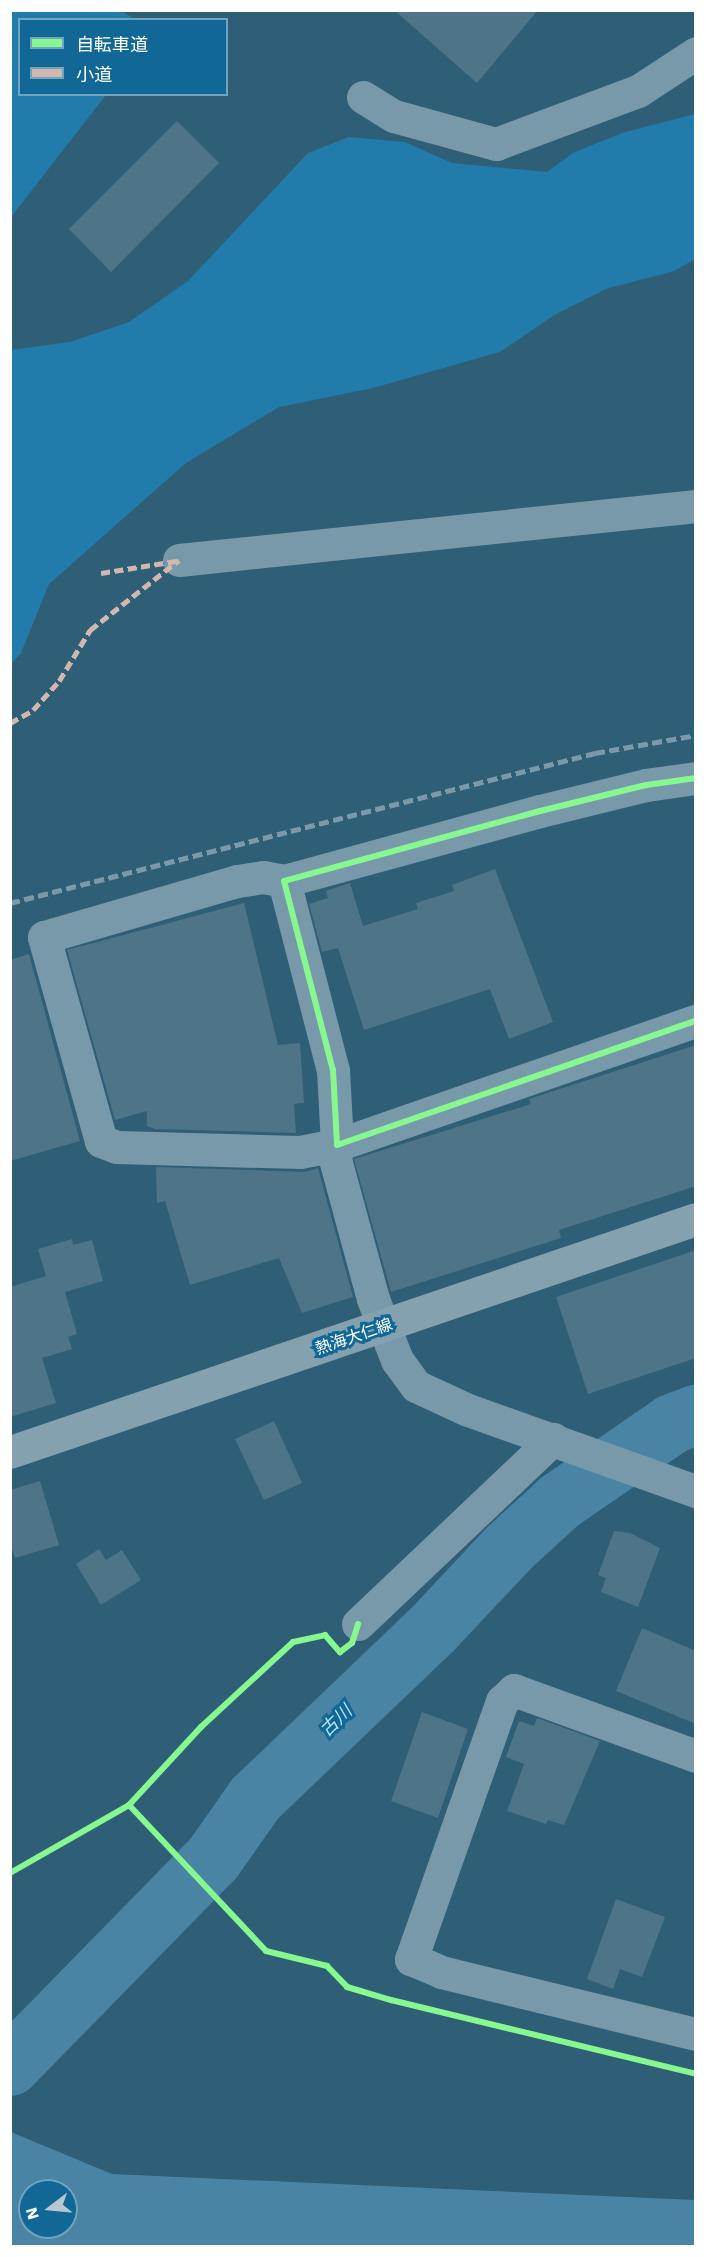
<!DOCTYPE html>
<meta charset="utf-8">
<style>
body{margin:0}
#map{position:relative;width:706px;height:2257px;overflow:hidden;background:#2f5e77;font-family:"Work Sans","Noto Sans JP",sans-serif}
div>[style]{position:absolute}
.green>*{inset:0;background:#227cab}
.water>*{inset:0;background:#4984a4}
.river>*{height:60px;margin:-30px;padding:0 30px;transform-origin:30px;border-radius:30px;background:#4984a4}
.building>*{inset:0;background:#4e7488}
.minor>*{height:33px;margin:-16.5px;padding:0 16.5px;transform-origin:16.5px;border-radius:16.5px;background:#7899a9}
.major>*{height:33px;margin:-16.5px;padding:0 16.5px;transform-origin:16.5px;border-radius:16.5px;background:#84a1b0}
.rail>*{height:4.5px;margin-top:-2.25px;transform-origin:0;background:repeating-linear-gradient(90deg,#7a99a9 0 10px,transparent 0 14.5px)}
.quiet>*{height:4.5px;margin-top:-2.25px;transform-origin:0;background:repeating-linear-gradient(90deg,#d1b7ad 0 9px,transparent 0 13.5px)}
.cycleway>*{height:6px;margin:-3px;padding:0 3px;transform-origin:3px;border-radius:3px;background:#87f88f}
span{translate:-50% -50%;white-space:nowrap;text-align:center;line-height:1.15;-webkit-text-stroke:6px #116795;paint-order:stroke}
.street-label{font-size:16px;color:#fff}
.water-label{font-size:18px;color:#b5e3fa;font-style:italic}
.frame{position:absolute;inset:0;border:12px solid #fff;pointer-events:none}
.legend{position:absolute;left:18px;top:18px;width:210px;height:78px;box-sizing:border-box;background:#116795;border:2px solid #70a4bf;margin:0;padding:8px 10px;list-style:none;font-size:18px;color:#fff}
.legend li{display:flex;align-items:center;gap:12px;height:30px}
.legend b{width:30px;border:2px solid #70a4bf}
.north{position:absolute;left:18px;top:2179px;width:60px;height:60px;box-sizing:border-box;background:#116795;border:2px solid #70a4bf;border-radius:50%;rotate:254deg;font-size:16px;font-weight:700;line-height:24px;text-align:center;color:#fff}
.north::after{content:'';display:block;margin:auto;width:21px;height:27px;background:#b6c7cf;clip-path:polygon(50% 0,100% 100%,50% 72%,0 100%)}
</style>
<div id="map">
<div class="green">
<div style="clip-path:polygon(11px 10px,122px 11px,134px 19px,20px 20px,20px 94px,106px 95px,11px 217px)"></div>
<div style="clip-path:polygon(695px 114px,695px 259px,674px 271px,606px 289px,556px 314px,500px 352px,373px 388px,279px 407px,186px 463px,49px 584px,21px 653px,11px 664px,11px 350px,70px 342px,129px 322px,188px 281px,308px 153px,349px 137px,405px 142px,452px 163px,547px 172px,573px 153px,622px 133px)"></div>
</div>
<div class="water">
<div style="clip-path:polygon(evenodd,11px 2132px,112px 2174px,695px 2200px,695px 2246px,11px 2246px,11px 2132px,30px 2191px,66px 2191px,66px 2227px,30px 2227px,30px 2191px)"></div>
</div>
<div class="river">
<div style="left:10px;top:2066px;width:290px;rotate:-45.6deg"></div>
<div style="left:213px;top:1859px;width:73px;rotate:-55deg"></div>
<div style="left:255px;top:1799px;width:245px;rotate:-43.7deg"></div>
<div style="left:432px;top:1630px;width:112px;rotate:-46.8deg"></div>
<div style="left:509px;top:1548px;width:68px;rotate:-42.6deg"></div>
<div style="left:559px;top:1502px;width:137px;rotate:-34.6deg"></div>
<div style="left:672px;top:1424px;width:26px;rotate:-21deg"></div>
</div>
<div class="building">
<div style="clip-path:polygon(394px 10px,538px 10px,477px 83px)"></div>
<div style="clip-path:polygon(177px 121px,219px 163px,111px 272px,69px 229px)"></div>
<div style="clip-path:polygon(495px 869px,553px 1022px,509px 1039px,490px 989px,364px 1030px,338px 948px,322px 952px,309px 904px,328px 898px,326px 891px,350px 883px,363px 926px,418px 909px,416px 903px,454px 891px,452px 885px)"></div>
<div style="clip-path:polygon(244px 903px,278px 1045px,300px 1043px,304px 1103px,294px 1104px,296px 1133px,155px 1129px,147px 1126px,147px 1111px,115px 1120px,67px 950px)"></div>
<div style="clip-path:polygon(29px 954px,80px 1141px,10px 1161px,10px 960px)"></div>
<div style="clip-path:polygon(696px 1045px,696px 1186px,559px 1230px,561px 1238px,391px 1292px,354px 1159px,531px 1104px,529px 1099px)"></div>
<div style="clip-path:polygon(156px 1167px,306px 1172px,318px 1168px,353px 1297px,302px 1313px,279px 1258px,190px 1285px,165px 1201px,157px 1203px)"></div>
<div style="clip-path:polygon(72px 1239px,73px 1245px,92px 1240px,103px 1281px,65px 1292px,77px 1334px,68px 1337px,72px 1349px,42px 1358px,56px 1403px,10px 1417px,10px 1287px,46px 1276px,38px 1249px)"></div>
<div style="clip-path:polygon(696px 1250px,696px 1358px,588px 1394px,556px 1297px)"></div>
<div style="clip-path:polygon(274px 1421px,302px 1483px,264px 1500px,235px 1439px)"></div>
<div style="clip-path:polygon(40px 1481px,59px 1545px,15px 1558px,10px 1543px,10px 1490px)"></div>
<div style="clip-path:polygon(614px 1531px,630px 1533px,660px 1548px,638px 1607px,601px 1592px,606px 1578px,598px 1575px)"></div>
<div style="clip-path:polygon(99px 1549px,106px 1560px,122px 1550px,141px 1580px,101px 1605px,76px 1564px)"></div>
<div style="clip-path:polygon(642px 1628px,696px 1651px,696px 1724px,616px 1691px)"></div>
<div style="clip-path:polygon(422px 1712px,468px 1729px,438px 1818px,391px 1801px)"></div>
<div style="clip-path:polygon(537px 1718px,600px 1741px,564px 1825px,548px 1820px,546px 1824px,507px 1811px,524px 1764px,506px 1757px,519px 1721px,534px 1726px)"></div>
<div style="clip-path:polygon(616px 1899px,665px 1917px,642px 1977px,620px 1969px,613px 1989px,587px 1979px)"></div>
</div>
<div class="minor">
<div style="left:363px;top:97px;width:36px;rotate:32deg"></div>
<div style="left:394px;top:116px;width:106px;rotate:15.4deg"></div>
<div style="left:496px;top:144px;width:152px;rotate:-20.5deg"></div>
<div style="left:638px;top:91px;width:69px;rotate:-33.2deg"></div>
<div style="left:179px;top:560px;width:520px;rotate:-5.96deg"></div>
<div style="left:696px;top:778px;width:50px;rotate:172deg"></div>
<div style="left:646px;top:785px;width:109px;rotate:166.2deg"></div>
<div style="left:540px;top:811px;width:265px;rotate:164.7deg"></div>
<div style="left:284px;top:881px;width:195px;rotate:75.5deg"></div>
<div style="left:333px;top:1070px;width:75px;rotate:86.9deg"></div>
<div style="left:337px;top:1145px;width:380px;rotate:-19.1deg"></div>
<div style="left:284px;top:881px;width:21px;rotate:-169deg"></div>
<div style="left:263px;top:877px;width:26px;rotate:171deg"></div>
<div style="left:237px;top:881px;width:201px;rotate:163.8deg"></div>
<div style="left:44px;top:937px;width:212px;rotate:74.4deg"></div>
<div style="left:101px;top:1141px;width:17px;rotate:21deg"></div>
<div style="left:117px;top:1147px;width:183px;rotate:1.6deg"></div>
<div style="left:300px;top:1152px;width:38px;rotate:-11deg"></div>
<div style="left:337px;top:1145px;width:14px;rotate:98deg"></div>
<div style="left:335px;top:1159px;width:145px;rotate:74.8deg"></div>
<div style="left:373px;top:1299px;width:66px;rotate:68.5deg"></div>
<div style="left:397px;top:1360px;width:32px;rotate:54deg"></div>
<div style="left:416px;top:1386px;width:57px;rotate:24.8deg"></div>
<div style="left:468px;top:1410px;width:242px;rotate:19.6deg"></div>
<div style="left:358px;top:1624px;width:269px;rotate:-43.5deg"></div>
<div style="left:696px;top:1756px;width:194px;rotate:-160.1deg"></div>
<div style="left:514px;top:1690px;width:16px;rotate:137deg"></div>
<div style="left:502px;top:1701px;width:274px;rotate:109.4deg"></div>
<div style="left:411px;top:1959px;width:33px;rotate:23deg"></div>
<div style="left:441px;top:1972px;width:262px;rotate:13.7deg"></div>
</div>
<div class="major">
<div style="left:10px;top:1452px;width:724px;rotate:-18.76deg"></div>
</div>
<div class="rail">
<div style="left:10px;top:903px;width:604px;rotate:-14.38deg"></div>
<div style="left:595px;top:753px;width:103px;rotate:-10.1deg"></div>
</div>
<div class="quiet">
<div style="left:101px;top:573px;width:76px;rotate:-9.1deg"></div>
<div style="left:10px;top:723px;width:26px;rotate:-29deg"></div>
<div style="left:33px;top:710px;width:39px;rotate:-48deg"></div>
<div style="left:59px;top:681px;width:60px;rotate:-58.7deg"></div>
<div style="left:90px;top:630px;width:113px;rotate:-38.2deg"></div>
</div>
<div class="cycleway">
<div style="left:696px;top:778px;width:50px;rotate:172deg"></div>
<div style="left:646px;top:785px;width:109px;rotate:166.2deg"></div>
<div style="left:540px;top:811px;width:265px;rotate:164.7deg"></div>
<div style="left:284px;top:881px;width:195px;rotate:75.5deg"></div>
<div style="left:333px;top:1070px;width:75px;rotate:86.9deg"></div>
<div style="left:337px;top:1145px;width:380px;rotate:-19.1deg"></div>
<div style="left:129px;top:1805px;width:200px;rotate:46.8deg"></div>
<div style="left:266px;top:1951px;width:63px;rotate:13.8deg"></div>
<div style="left:327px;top:1966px;width:29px;rotate:46deg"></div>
<div style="left:347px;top:1987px;width:46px;rotate:16.5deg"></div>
<div style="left:391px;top:2000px;width:314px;rotate:13.6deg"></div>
<div style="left:10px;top:1873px;width:137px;rotate:-29.7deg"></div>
<div style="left:129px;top:1805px;width:106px;rotate:-47.3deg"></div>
<div style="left:201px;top:1727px;width:125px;rotate:-42.7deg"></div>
<div style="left:293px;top:1642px;width:33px;rotate:-12deg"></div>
<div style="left:325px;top:1635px;width:23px;rotate:49deg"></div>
<div style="left:340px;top:1652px;width:15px;rotate:-37deg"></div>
<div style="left:352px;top:1643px;width:20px;rotate:-72deg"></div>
</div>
<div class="street-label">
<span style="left:354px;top:1337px;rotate:-19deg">熱海大仁線</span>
</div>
<div class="water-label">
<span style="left:336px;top:1721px;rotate:-44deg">古川</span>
</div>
<div class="frame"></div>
<ul class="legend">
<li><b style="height:8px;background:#87f88f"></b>自転車道</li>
<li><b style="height:8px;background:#d1b7ad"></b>小道</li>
</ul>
<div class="north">N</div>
</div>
